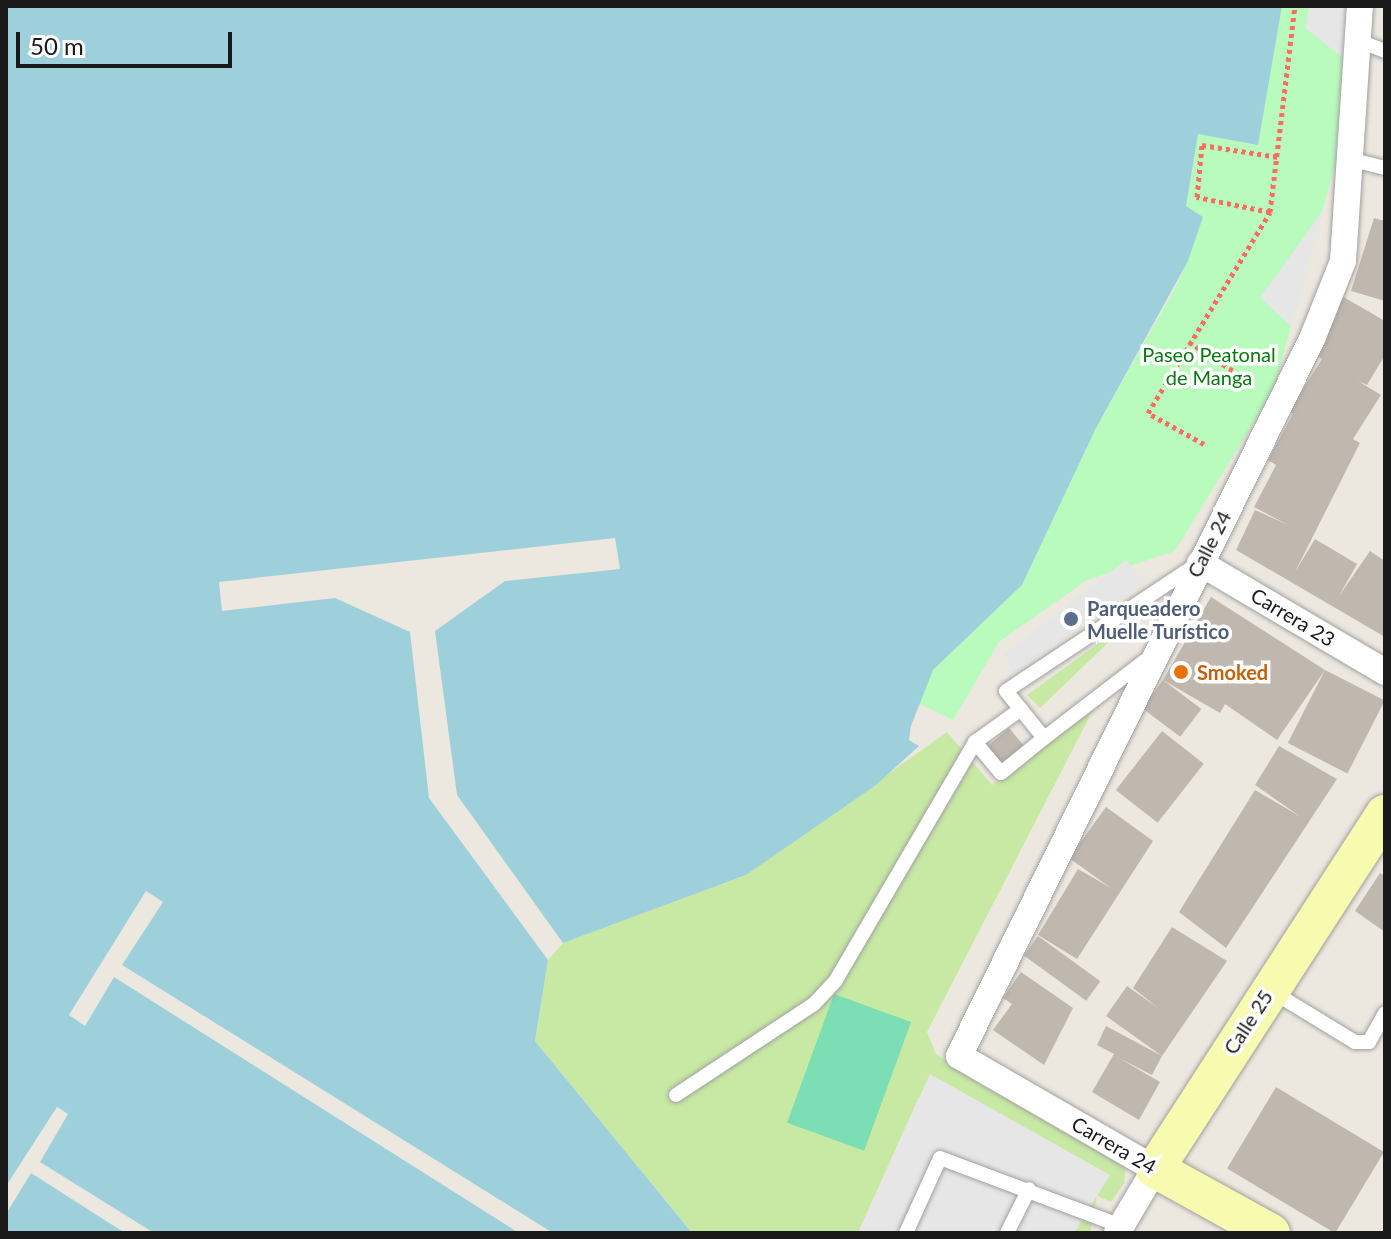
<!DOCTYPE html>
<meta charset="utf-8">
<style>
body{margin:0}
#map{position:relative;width:1391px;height:1239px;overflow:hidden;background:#ede8df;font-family:Lato,sans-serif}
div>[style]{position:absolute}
.grass>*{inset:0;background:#c7e9a3}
.park>*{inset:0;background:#b9fabd}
.pitch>*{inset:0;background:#7bdeb5;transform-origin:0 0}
.parking>*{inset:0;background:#e6e6e6}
.water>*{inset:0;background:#9ed0dc}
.building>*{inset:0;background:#c0b7af;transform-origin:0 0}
.path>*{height:5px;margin-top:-2.5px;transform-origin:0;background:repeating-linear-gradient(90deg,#fc6d61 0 4px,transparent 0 8px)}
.roads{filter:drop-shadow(0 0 2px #a1a1a1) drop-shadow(0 0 2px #a1a1a1)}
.lane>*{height:14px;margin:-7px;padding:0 7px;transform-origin:7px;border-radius:7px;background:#fff}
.street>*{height:26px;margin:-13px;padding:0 13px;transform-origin:13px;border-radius:13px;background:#fff}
.secondary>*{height:38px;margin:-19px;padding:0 19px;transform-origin:19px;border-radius:19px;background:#f8fab0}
.dots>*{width:22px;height:22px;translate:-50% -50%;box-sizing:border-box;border:4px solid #fff;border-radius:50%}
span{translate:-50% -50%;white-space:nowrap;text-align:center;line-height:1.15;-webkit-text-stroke:7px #fff;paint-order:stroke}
.park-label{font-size:20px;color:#09780f}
.street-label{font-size:20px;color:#1a1a1a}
.service-label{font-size:20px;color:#4e5e75;font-weight:700}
.left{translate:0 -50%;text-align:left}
.food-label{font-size:20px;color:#c56008;font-weight:700}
.frame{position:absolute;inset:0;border:8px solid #1a1a1a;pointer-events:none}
.scale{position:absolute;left:16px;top:32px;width:216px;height:36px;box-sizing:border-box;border:4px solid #1a1a1a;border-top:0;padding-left:10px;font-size:24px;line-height:28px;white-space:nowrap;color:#1a1a1a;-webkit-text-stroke:6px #fff;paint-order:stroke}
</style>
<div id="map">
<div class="grass">
<i style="clip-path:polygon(1135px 617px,1040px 708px,1027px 695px)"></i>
<i style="clip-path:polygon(1093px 710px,927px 1032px,936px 1054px,981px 1085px,1126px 1162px,1124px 1183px,1111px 1202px,1097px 1196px,1090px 1233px,1017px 1233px,919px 1097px,858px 1233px,692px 1233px,535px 1041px,548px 960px,563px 943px,746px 875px,947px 732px,992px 785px)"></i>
</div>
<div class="park">
<i style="clip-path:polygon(1282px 6px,1352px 6px,1339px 150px,1274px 389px,1175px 551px,1087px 580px,999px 642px,953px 720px,916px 702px,933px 670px,1022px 585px,1096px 428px,1178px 283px,1203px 217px,1186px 206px,1198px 134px,1258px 144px)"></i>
</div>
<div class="pitch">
<i style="left:834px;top:994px;width:82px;height:137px;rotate:20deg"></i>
</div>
<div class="parking">
<i style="clip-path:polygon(1309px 6px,1352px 6px,1347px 61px,1305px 28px)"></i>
<i style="clip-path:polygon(1323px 210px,1291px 326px,1260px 298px)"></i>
<i style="clip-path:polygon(1126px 560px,1144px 582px,1014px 673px,1003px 655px)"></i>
<i style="clip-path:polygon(930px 1074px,1110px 1175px,1074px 1233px,858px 1233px)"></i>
</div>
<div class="water">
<i style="clip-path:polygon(6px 6px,1282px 6px,1258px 145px,1198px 134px,1186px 206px,1203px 217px,1188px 261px,1096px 428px,1022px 585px,933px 670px,911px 726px,909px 740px,919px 746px,876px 785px,746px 875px,563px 943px,457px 795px,435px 631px,505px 581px,620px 569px,615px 538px,219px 582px,222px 611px,335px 598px,410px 632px,429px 798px,548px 960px,535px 1041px,692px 1233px,553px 1233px,122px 965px,163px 902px,146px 891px,69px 1015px,85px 1026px,114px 977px,519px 1233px,154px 1233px,40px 1162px,68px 1114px,57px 1107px,6px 1186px)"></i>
<i style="clip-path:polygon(31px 1173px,125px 1233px,6px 1233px,6px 1214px)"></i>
</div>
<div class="building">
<i style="clip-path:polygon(1374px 218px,1385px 221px,1385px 301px,1351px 291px)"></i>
<i style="clip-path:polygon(1340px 295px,1385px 321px,1385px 355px,1367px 385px,1358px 381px,1381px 395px,1353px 439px,1360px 443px,1295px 572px,1315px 539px,1357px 564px,1339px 596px,1370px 551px,1385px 561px,1385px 637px,1236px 550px,1255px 510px,1288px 525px,1254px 507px,1276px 465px,1268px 460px,1293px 414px,1289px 411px,1322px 359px,1308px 350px)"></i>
<i style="clip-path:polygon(1211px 597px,1325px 670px,1277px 740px,1225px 704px,1220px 713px,1163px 680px)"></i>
<i style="left:1325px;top:670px;width:67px;height:82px;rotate:27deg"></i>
<i style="left:1163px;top:680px;width:48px;height:35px;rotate:37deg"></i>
<i style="left:1009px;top:728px;width:25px;height:29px;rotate:50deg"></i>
<i style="left:1162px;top:731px;width:53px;height:75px;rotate:38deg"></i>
<i style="clip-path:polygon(1279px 746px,1337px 779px,1226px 948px,1179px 912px,1255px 790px,1301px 817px,1255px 785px)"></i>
<i style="clip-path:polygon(1106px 807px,1153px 841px,1077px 959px,1038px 935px,1078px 869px,1111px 888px,1069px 858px)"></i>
<i style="clip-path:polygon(1380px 873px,1385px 876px,1385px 932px,1355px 911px)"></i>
<i style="clip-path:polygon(1172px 927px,1227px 961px,1162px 1056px,1106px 1016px,1127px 986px,1158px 1008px,1133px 988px)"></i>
<i style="left:1038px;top:936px;width:77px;height:24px;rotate:36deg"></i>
<i style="clip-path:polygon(1021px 972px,1073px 1008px,1044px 1065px,993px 1030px,1012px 1004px,1003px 998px)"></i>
<i style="clip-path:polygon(1106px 1026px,1162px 1056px,1152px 1075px,1119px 1058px,1160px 1082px,1139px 1120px,1092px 1092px,1114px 1054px,1097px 1045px)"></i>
<i style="left:1276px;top:1087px;width:126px;height:95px;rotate:31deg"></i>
</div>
<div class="path">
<i style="left:1270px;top:212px;width:75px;rotate:-168.4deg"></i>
<i style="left:1197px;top:197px;width:52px;rotate:-84.5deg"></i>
<i style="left:1202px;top:145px;width:77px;rotate:9deg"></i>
<i style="left:1189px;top:342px;width:66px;rotate:33.2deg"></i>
<i style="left:1204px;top:444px;width:64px;rotate:-151deg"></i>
<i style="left:1148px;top:413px;width:235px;rotate:-58.7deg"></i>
<i style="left:1270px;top:212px;width:208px;rotate:-83.1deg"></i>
</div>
<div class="roads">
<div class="lane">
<i style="left:1359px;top:41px;width:28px;rotate:21deg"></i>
<i style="left:1353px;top:160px;width:33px;rotate:14deg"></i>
<i style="left:1151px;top:656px;width:135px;rotate:142.5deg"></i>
<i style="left:1044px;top:738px;width:60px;rotate:-129deg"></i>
<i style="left:1006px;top:691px;width:228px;rotate:-33.6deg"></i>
<i style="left:1021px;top:709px;width:57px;rotate:144.3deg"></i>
<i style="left:975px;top:742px;width:40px;rotate:50deg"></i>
<i style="left:1001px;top:773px;width:55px;rotate:-39.1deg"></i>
<i style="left:1273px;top:992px;width:96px;rotate:31.4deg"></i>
<i style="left:1355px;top:1042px;width:14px"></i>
<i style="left:1369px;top:1042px;width:33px;rotate:-61deg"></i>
<i style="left:676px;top:1095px;width:165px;rotate:-33.4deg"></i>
<i style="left:814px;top:1004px;width:33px;rotate:-47deg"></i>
<i style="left:836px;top:980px;width:276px;rotate:-59.7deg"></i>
<i style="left:906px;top:1233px;width:82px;rotate:-65.6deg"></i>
<i style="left:940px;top:1158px;width:193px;rotate:20.6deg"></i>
<i style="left:1007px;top:1233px;width:49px;rotate:-63.4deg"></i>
</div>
<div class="street">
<i style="left:1200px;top:563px;width:215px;rotate:30.5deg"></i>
<i style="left:1117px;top:1233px;width:74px;rotate:-59.3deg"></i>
<i style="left:1155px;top:1169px;width:226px;rotate:-150deg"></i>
<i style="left:959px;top:1056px;width:799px;rotate:-63.79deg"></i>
<i style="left:1312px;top:339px;width:84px;rotate:-68.3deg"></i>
<i style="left:1343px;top:261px;width:256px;rotate:-86.2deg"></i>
</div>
<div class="secondary">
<i style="left:1271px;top:1233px;width:132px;rotate:-151.1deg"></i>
<i style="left:1155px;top:1169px;width:423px;rotate:-57.1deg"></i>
</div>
</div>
<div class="dots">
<i style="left:1071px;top:619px;background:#5c6f8a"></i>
<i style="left:1181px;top:672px;background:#e8710a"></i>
</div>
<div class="park-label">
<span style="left:1209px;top:366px">Paseo Peatonal<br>de Manga</span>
</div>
<div class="street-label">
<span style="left:1209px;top:544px;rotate:-63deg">Calle 24</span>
<span style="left:1293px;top:617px;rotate:31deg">Carrera 23</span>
<span style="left:1248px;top:1022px;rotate:-57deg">Calle 25</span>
<span style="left:1114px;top:1145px;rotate:30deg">Carrera 24</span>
</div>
<div class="service-label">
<span class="left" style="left:1087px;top:620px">Parqueadero<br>Muelle Turístico</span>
</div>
<div class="food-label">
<span class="left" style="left:1197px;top:672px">Smoked</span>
</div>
<div class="frame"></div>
<div class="scale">50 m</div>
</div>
